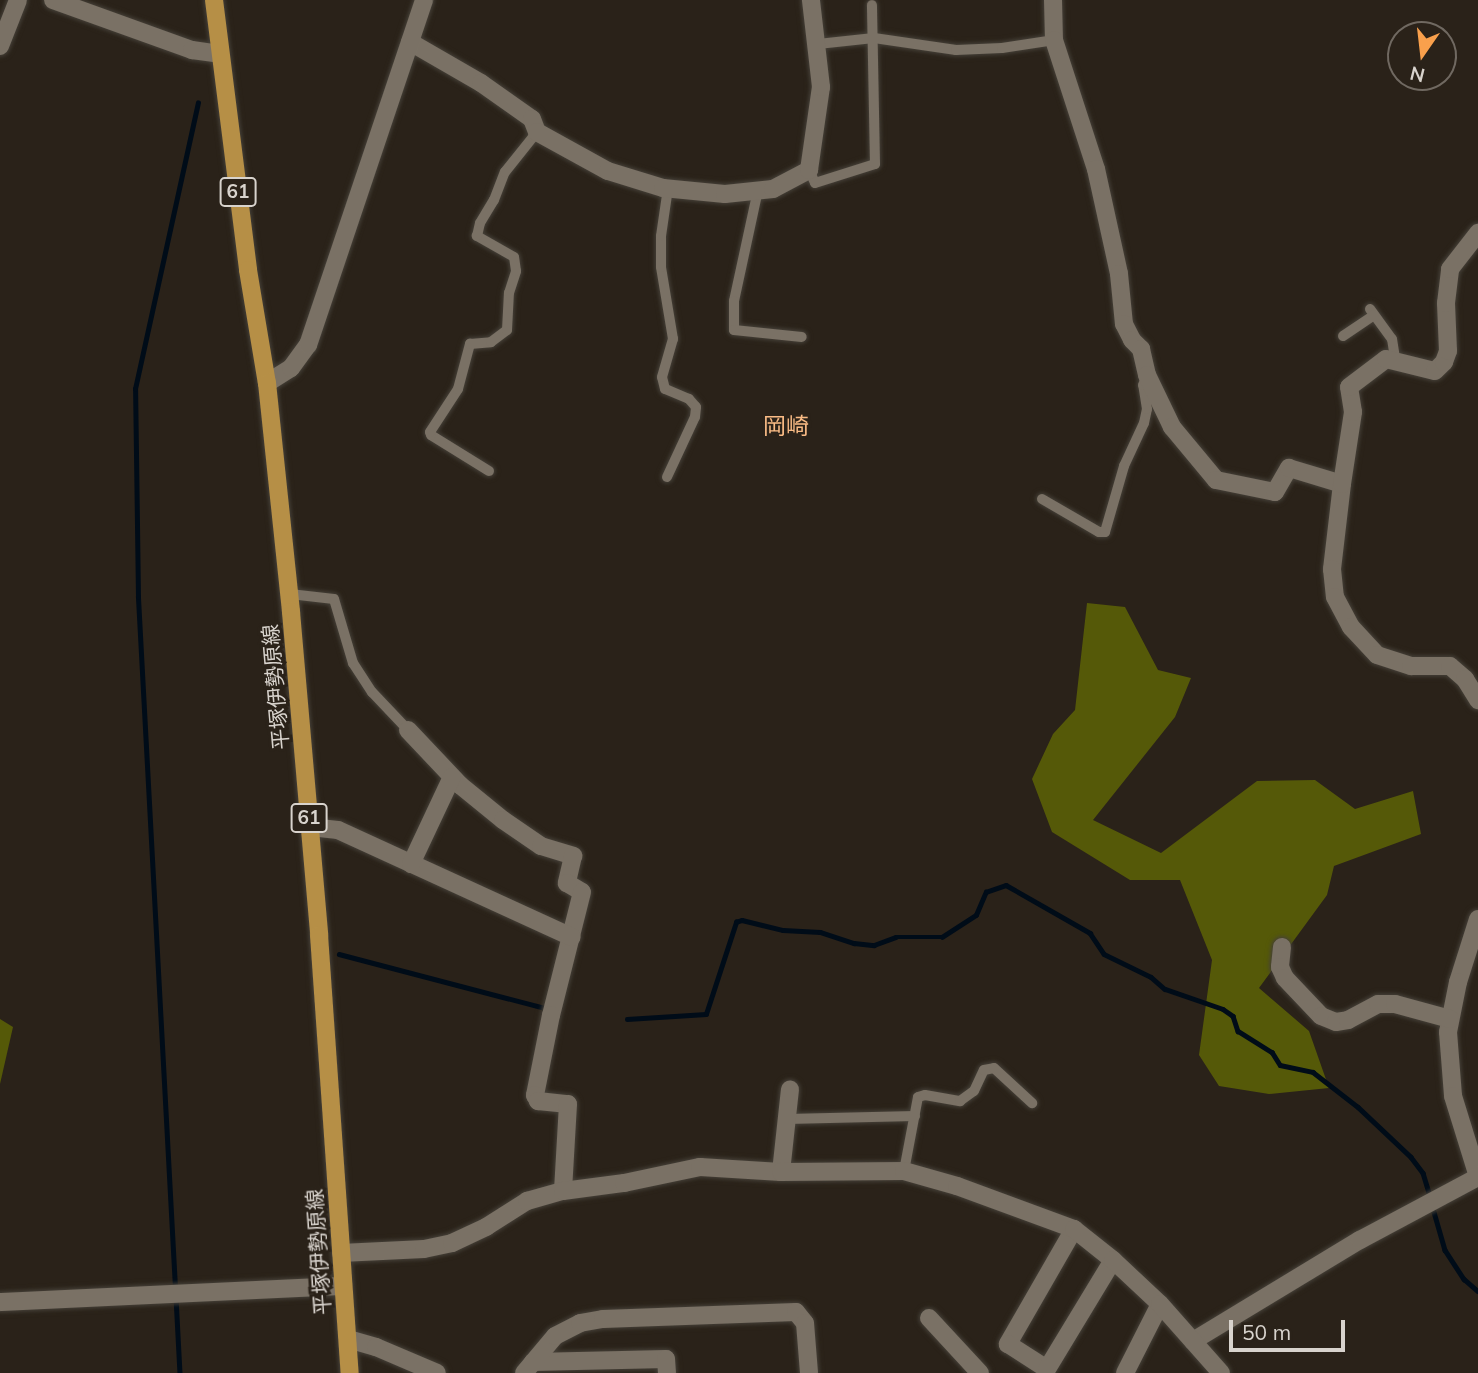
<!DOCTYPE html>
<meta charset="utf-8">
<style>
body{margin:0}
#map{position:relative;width:1478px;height:1373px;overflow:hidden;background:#2a2219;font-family:Mulish,"Noto Sans JP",sans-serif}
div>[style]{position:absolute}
.forest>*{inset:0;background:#555908}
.stream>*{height:4.5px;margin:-2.25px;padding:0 2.25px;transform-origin:2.25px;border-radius:2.25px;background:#000c18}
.roads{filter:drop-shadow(0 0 2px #454038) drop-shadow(0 0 2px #454038)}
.service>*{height:10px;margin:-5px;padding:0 5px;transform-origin:5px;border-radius:5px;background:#7a7165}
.minor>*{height:18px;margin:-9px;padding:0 9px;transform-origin:9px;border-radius:9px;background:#7a7165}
.tertiary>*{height:18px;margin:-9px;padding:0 9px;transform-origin:9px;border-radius:9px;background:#7a7165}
.primary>*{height:18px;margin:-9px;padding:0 9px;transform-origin:9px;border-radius:9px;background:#b68f46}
span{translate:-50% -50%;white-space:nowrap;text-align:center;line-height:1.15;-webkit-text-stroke:6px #2a2219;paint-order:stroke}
.shield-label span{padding:2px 5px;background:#2a2219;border:2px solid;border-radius:5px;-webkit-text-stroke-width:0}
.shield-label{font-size:19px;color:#d8d3cd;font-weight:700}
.street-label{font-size:21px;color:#d8d3cd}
.neighbourhood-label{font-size:23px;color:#f9bb85}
.north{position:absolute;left:1387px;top:21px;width:70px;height:70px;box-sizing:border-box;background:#2a2219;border:2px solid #706961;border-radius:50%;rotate:194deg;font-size:19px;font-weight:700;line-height:28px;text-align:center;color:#d8d3cd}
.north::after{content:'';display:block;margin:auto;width:24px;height:32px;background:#f9a04c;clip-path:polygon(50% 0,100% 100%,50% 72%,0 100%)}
.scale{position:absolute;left:1229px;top:1320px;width:116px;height:32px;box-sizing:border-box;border:4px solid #d8d3cd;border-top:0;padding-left:9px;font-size:21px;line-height:24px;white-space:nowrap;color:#d8d3cd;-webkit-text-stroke:5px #2a2219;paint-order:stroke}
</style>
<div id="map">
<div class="forest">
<i style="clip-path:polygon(1087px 603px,1125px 607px,1158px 670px,1191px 678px,1175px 717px,1093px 820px,1161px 853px,1257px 781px,1315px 780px,1355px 809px,1413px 791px,1421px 834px,1334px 866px,1327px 895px,1259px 988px,1309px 1031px,1329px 1088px,1269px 1094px,1219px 1086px,1199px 1055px,1212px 960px,1180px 880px,1130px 880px,1052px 832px,1032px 779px,1053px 734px,1075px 710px)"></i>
<i style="clip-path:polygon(0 1019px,13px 1027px,0 1084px)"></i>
</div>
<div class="stream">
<i style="left:339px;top:954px;width:216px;rotate:14.7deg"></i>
<i style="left:627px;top:1019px;width:79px;rotate:-3.6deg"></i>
<i style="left:706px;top:1014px;width:97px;rotate:-71.9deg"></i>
<i style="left:736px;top:922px;width:6px;rotate:-18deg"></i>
<i style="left:742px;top:920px;width:42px;rotate:13.7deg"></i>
<i style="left:783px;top:930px;width:37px;rotate:3deg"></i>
<i style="left:820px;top:932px;width:36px;rotate:18deg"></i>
<i style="left:854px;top:943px;width:20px;rotate:6deg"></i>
<i style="left:874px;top:945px;width:23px;rotate:-20deg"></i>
<i style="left:896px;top:937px;width:46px"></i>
<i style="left:942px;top:937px;width:40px;rotate:-32.9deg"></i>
<i style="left:976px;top:915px;width:25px;rotate:-67deg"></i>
<i style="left:986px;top:892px;width:21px;rotate:-19deg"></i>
<i style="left:1006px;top:885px;width:97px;rotate:29.7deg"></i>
<i style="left:1090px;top:933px;width:25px;rotate:56deg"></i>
<i style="left:1104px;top:954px;width:52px;rotate:26.1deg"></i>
<i style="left:1151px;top:977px;width:18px;rotate:41deg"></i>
<i style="left:1165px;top:989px;width:61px;rotate:19deg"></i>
<i style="left:1223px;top:1009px;width:12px;rotate:35deg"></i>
<i style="left:1233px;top:1016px;width:16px;rotate:72deg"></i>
<i style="left:1238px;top:1031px;width:40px;rotate:32deg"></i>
<i style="left:1272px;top:1052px;width:15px;rotate:58deg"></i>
<i style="left:1280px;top:1065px;width:34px;rotate:12deg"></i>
<i style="left:1313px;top:1072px;width:57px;rotate:37.9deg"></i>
<i style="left:1358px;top:1107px;width:73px;rotate:43.3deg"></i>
<i style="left:1411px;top:1157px;width:20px;rotate:53deg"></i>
<i style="left:1423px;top:1173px;width:24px;rotate:73deg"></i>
<i style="left:1432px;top:1205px;width:47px;rotate:73.9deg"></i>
<i style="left:1445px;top:1250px;width:35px;rotate:57deg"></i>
<i style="left:1464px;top:1279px;width:18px;rotate:41deg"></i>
<i style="left:175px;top:1288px;width:692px;rotate:-93.07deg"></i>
<i style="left:138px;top:597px;width:208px;rotate:-90.8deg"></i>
<i style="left:135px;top:389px;width:293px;rotate:-77.6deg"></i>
<i style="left:176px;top:1297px;width:76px;rotate:87deg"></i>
</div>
<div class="roads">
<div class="service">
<i style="left:818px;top:44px;width:56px;rotate:-6.1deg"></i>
<i style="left:874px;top:38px;width:83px;rotate:8.3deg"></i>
<i style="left:956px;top:50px;width:46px;rotate:-2.5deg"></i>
<i style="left:1002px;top:48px;width:53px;rotate:-8.7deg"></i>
<i style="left:809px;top:170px;width:14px;rotate:65deg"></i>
<i style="left:815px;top:183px;width:63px;rotate:-17.6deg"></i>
<i style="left:875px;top:164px;width:159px;rotate:-91.1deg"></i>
<i style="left:758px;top:190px;width:114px;rotate:102.2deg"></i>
<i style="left:734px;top:301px;width:29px;rotate:90deg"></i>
<i style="left:734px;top:330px;width:68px;rotate:5.9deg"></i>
<i style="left:1370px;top:309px;width:37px;rotate:54deg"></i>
<i style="left:1392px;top:339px;width:20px;rotate:81deg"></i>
<i style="left:1343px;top:336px;width:37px;rotate:-34deg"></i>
<i style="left:489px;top:471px;width:68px;rotate:-148.2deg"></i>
<i style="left:431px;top:435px;width:3px;rotate:-108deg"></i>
<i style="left:430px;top:432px;width:51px;rotate:-56.9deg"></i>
<i style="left:458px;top:389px;width:47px;rotate:-75.1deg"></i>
<i style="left:470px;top:344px;width:21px;rotate:-5deg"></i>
<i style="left:491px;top:342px;width:20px;rotate:-37deg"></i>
<i style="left:507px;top:330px;width:37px;rotate:-87deg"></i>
<i style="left:509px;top:293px;width:23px;rotate:-72deg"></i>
<i style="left:516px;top:271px;width:14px;rotate:-98deg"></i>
<i style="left:514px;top:257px;width:43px;rotate:-150.4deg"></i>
<i style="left:477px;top:236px;width:13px;rotate:-77deg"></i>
<i style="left:480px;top:223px;width:27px;rotate:-59deg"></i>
<i style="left:494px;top:200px;width:30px;rotate:-69deg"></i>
<i style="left:505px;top:172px;width:51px;rotate:-51.3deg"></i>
<i style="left:667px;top:477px;width:66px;rotate:-65deg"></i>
<i style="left:695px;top:417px;width:10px;rotate:-84deg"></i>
<i style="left:696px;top:407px;width:11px;rotate:-131deg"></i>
<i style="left:689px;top:399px;width:26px;rotate:-157deg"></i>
<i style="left:665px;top:389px;width:12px;rotate:-104deg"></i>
<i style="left:662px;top:377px;width:40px;rotate:-74deg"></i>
<i style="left:673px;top:339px;width:73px;rotate:-99.5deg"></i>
<i style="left:661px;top:267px;width:31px;rotate:-90deg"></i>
<i style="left:661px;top:236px;width:49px;rotate:-81.7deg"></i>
<i style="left:1042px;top:499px;width:66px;rotate:30.1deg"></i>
<i style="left:1099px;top:532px;width:6px"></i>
<i style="left:1105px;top:532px;width:69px;rotate:-73.9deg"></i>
<i style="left:1124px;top:466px;width:47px;rotate:-65.1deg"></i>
<i style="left:1144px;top:423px;width:14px;rotate:-78deg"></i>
<i style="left:1147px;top:409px;width:24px;rotate:-99deg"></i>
<i style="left:1143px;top:385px;width:11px;rotate:-68deg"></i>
<i style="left:290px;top:594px;width:44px;rotate:6.5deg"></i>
<i style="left:334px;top:599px;width:67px;rotate:73.5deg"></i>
<i style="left:353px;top:663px;width:35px;rotate:57deg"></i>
<i style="left:372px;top:692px;width:52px;rotate:46.5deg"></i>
<i style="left:787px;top:1119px;width:128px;rotate:-1.3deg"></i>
<i style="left:904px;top:1171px;width:75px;rotate:-79.3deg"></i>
<i style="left:918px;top:1097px;width:7px;rotate:-16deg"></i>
<i style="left:925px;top:1095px;width:36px;rotate:10deg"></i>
<i style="left:960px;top:1101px;width:17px;rotate:-36deg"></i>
<i style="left:974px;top:1091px;width:23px;rotate:-65deg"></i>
<i style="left:984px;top:1070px;width:10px;rotate:-11deg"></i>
<i style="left:994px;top:1068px;width:52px;rotate:42.6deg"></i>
</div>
<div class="minor">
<i style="left:53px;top:0;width:148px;rotate:19.8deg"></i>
<i style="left:192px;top:50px;width:28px;rotate:8deg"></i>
<i style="left:1053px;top:0;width:40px;rotate:88.6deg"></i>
<i style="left:1054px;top:40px;width:136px;rotate:72deg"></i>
<i style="left:1096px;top:169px;width:107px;rotate:77.6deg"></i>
<i style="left:1119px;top:274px;width:50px;rotate:84.3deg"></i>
<i style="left:1124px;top:324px;width:18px;rotate:63deg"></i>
<i style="left:1132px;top:340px;width:13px;rotate:45deg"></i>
<i style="left:1141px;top:349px;width:27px;rotate:77deg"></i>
<i style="left:1147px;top:375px;width:58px;rotate:64.3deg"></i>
<i style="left:1172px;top:427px;width:69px;rotate:50.3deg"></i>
<i style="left:1216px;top:480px;width:60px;rotate:11.5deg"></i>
<i style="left:1275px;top:492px;width:28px;rotate:-60deg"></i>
<i style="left:1289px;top:468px;width:55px;rotate:16.8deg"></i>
<i style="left:1342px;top:484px;width:86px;rotate:96.7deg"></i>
<i style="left:1332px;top:569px;width:28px;rotate:84deg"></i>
<i style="left:1335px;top:597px;width:34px;rotate:62deg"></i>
<i style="left:1351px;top:627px;width:38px;rotate:47deg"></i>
<i style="left:1377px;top:655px;width:36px;rotate:18deg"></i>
<i style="left:1411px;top:666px;width:39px"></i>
<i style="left:1450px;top:666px;width:20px;rotate:41deg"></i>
<i style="left:1465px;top:679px;width:25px;rotate:58deg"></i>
<i style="left:410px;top:42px;width:82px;rotate:30deg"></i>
<i style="left:481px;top:83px;width:62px;rotate:35.2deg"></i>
<i style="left:532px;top:119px;width:14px;rotate:69deg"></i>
<i style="left:537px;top:132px;width:81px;rotate:28.8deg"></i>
<i style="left:608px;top:171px;width:58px;rotate:17.2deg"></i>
<i style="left:663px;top:188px;width:62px;rotate:5.5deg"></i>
<i style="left:725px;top:194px;width:48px;rotate:-5.9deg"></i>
<i style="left:773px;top:189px;width:41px;rotate:-27.8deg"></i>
<i style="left:809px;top:170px;width:84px;rotate:-81.8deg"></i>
<i style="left:821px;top:87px;width:88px;rotate:-96.6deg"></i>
<i style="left:0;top:46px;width:49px;rotate:-68.6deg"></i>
<i style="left:1342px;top:484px;width:73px;rotate:-81.3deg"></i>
<i style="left:1353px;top:412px;width:25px;rotate:-99deg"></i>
<i style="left:1349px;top:387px;width:46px;rotate:-37.1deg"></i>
<i style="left:1386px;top:359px;width:50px;rotate:13.8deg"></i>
<i style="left:1435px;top:371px;width:13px;rotate:-45deg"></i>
<i style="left:1444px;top:362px;width:12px;rotate:-70deg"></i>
<i style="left:1448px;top:351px;width:48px;rotate:-92.4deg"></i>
<i style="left:1446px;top:303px;width:34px;rotate:-83deg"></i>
<i style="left:1450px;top:269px;width:46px;rotate:-52.1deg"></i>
<i style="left:408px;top:730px;width:76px;rotate:46.6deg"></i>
<i style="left:460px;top:785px;width:55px;rotate:39.1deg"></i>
<i style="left:503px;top:820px;width:46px;rotate:34.4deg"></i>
<i style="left:541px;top:846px;width:34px;rotate:17deg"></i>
<i style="left:573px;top:856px;width:28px;rotate:103deg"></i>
<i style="left:567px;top:883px;width:17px;rotate:31deg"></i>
<i style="left:582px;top:892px;width:127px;rotate:104.1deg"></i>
<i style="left:551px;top:1015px;width:82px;rotate:101.3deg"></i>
<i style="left:535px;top:1095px;width:7px;rotate:63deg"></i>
<i style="left:538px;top:1101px;width:30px;rotate:6deg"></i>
<i style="left:568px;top:1104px;width:87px;rotate:93.3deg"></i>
<i style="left:310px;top:827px;width:28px;rotate:6deg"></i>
<i style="left:338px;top:830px;width:257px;rotate:24.6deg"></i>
<i style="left:411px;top:864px;width:96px;rotate:-64.8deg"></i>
<i style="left:1478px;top:919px;width:66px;rotate:107.6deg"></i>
<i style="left:1458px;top:982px;width:51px;rotate:101.3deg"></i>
<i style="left:1448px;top:1032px;width:64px;rotate:85.5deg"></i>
<i style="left:1453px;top:1096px;width:85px;rotate:72.8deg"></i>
<i style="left:1282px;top:947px;width:20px;rotate:96deg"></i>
<i style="left:1280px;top:967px;width:12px;rotate:66deg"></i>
<i style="left:1285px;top:978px;width:52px;rotate:46.5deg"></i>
<i style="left:1321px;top:1016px;width:16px;rotate:22deg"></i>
<i style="left:1336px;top:1022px;width:12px;rotate:-9deg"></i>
<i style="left:1348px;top:1020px;width:34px;rotate:-28deg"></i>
<i style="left:1378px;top:1004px;width:17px"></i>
<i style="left:1395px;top:1004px;width:57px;rotate:15.3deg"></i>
<i style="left:781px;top:1172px;width:83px;rotate:-83.8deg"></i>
<i style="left:1074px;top:1229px;width:133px;rotate:119.9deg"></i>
<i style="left:1008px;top:1344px;width:46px;rotate:32.7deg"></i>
<i style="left:1047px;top:1369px;width:127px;rotate:-58.8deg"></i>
<i style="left:0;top:1302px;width:343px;rotate:-2.7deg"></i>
<i style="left:929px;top:1318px;width:75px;rotate:47.2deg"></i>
<i style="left:348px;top:1339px;width:29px;rotate:16deg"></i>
<i style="left:376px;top:1347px;width:66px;rotate:23.1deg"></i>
<i style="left:1193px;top:1341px;width:195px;rotate:-31.2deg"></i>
<i style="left:1360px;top:1240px;width:134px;rotate:-28.1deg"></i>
<i style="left:533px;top:1362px;width:133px;rotate:-1.3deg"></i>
<i style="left:666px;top:1359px;width:14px;rotate:86deg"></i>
<i style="left:524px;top:1373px;width:48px;rotate:-50deg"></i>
<i style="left:555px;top:1336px;width:28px;rotate:-27deg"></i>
<i style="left:580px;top:1323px;width:23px;rotate:-10deg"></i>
<i style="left:603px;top:1319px;width:193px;rotate:-2.1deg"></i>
<i style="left:796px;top:1312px;width:14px;rotate:51deg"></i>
<i style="left:805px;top:1323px;width:50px;rotate:85.4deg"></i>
<i style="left:1125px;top:1373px;width:77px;rotate:-63.1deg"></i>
</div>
<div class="tertiary">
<i style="left:267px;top:383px;width:28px;rotate:-32deg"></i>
<i style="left:291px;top:368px;width:29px;rotate:-54deg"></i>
<i style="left:308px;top:345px;width:364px;rotate:-71.4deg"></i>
<i style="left:341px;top:1253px;width:83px;rotate:-2.8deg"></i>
<i style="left:424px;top:1249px;width:29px;rotate:-12deg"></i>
<i style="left:452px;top:1243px;width:38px;rotate:-25deg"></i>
<i style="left:486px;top:1227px;width:49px;rotate:-32.4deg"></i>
<i style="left:527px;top:1201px;width:37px;rotate:-16deg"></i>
<i style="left:563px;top:1191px;width:62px;rotate:-7.5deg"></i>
<i style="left:624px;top:1183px;width:78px;rotate:-11.9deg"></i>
<i style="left:700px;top:1167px;width:81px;rotate:3.5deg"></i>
<i style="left:781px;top:1172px;width:123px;rotate:-0.5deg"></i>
<i style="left:904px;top:1171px;width:55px;rotate:15.8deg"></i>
<i style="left:957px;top:1186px;width:125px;rotate:20.2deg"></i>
<i style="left:1074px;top:1229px;width:50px;rotate:38.5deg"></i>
<i style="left:1113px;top:1260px;width:64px;rotate:43.1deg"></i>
<i style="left:1160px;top:1304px;width:92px;rotate:48.5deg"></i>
</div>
<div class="primary">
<i style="left:214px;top:0;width:272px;rotate:82.8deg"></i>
<i style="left:248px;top:270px;width:115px;rotate:80.5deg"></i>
<i style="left:267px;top:383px;width:230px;rotate:84deg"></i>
<i style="left:291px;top:612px;width:324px;rotate:85deg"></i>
<i style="left:319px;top:935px;width:439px;rotate:86deg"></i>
</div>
</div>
<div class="shield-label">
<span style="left:238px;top:192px">61</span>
<span style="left:309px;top:818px">61</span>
</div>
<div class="street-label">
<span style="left:275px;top:687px;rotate:-95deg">平塚伊勢原線</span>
<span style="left:318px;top:1252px;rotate:-94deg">平塚伊勢原線</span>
</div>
<div class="neighbourhood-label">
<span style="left:786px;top:426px">岡崎</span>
</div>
<div class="north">N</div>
<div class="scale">50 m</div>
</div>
